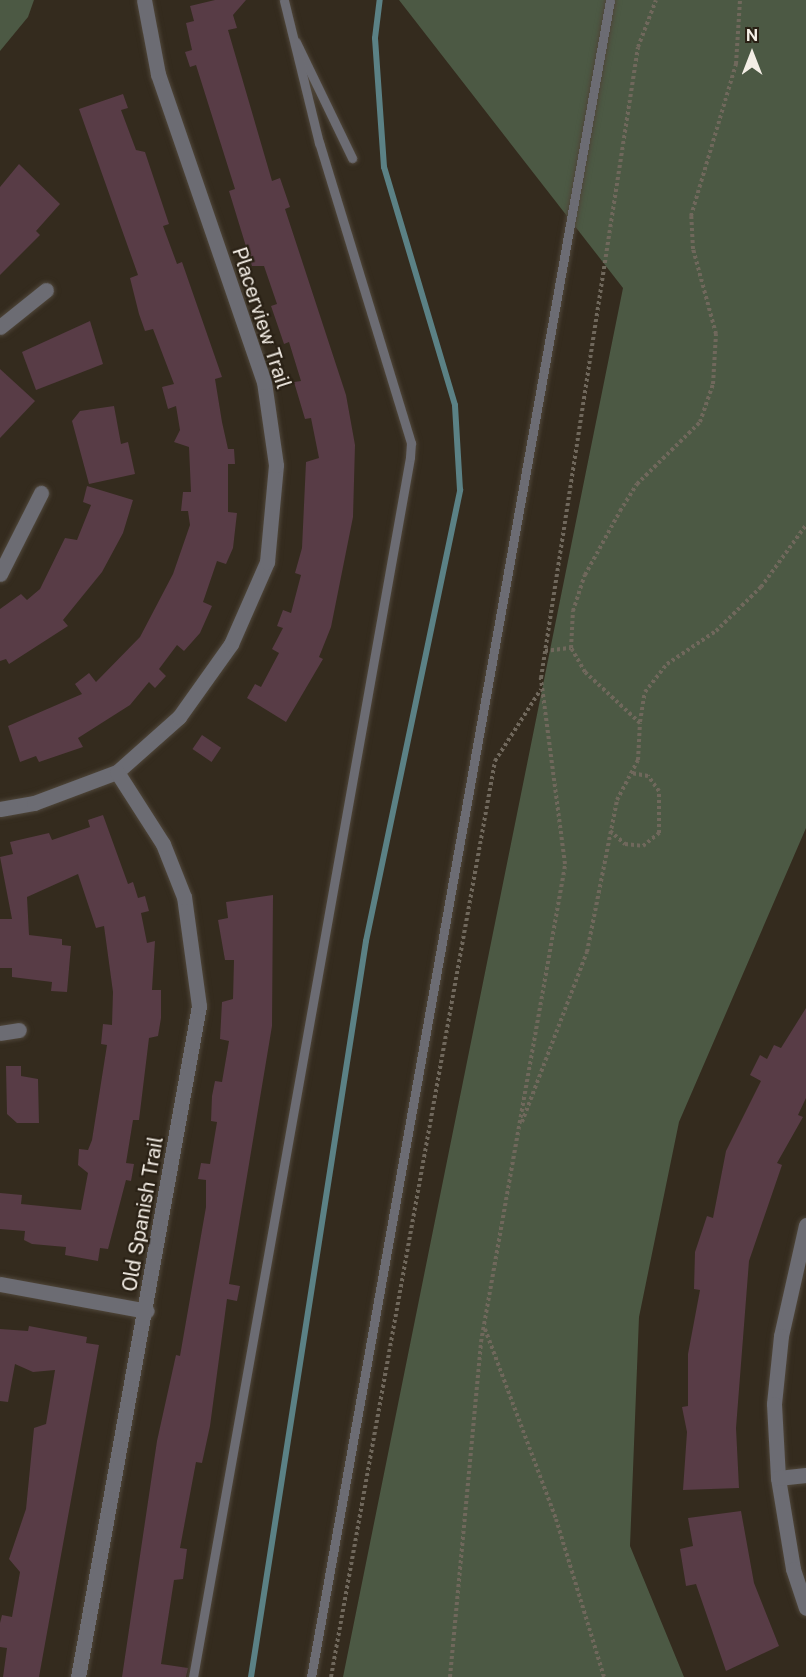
<!DOCTYPE html>
<style>
body{margin:0}
#map{position:relative;width:806px;height:1677px;overflow:hidden;background:#342b1e;font-family:"Public Sans",sans-serif}
div>[style]{position:absolute}
.green>*{inset:0;background:#4c5944}
.stream>*{height:6px;margin:-3px;padding:0 3px;transform-origin:3px;border-radius:3px;background:#5b8185}
.building>*{inset:0;background:#583c46;transform-origin:0 0}
.path>*{height:4px;margin-top:-2px;transform-origin:0;background:repeating-linear-gradient(90deg,#70685c 0 3px,transparent 0 6px)}
.roads{filter:drop-shadow(0 0 2px #4f463a) drop-shadow(0 0 2px #4f463a)}
.lane>*{height:9px;margin:-4.5px;padding:0 4.5px;transform-origin:4.5px;border-radius:4.5px;background:#6c6c73}
.street>*{height:15px;margin:-7.5px;padding:0 7.5px;transform-origin:7.5px;border-radius:7.5px;background:#6c6c73}
span{translate:-50% -50%;white-space:nowrap;text-align:center;line-height:1.15;-webkit-text-stroke:4.5px #2a2115;paint-order:stroke}
.street-label{font-size:20px;color:#f4eee6}
.north{position:absolute;left:722px;top:24px;width:60px;height:60px;-webkit-text-stroke:4px #2a2115;paint-order:stroke;rotate:0deg;font-size:16px;font-weight:700;line-height:24px;text-align:center;color:#f4eee6}
.north::after{content:'';display:block;margin:auto;width:21px;height:27px;background:#f4eee6;clip-path:polygon(50% 0,100% 100%,50% 72%,0 100%)}
</style>
<div id="map">
<div class="green">
<i style="clip-path:polygon(0 0,34px 0,28px 17px,0 51px)"></i>
<i style="clip-path:polygon(399px 0,806px 0,806px 828px,679px 1122px,639px 1317px,630px 1546px,684px 1677px,343px 1677px,623px 288px)"></i>
</div>
<div class="stream">
<i style="left:251px;top:1677px;width:745px;rotate:-81.12deg"></i>
<i style="left:366px;top:941px;width:461px;rotate:-78.2deg"></i>
<i style="left:460px;top:490px;width:85px;rotate:-93.4deg"></i>
<i style="left:455px;top:405px;width:248px;rotate:-106.6deg"></i>
<i style="left:384px;top:167px;width:129px;rotate:-94deg"></i>
<i style="left:375px;top:38px;width:38px;rotate:-83deg"></i>
</div>
<div class="building">
<i style="clip-path:polygon(215px 0,246px 0,233px 15px,237px 28px,228px 30px,272px 181px,280px 178px,290px 207px,285px 209px,346px 395px,355px 445px,353px 517px,331px 627px,319px 657px,323px 659px,286px 722px,247px 698px,255px 684px,261px 687px,279px 653px,272px 649px,283px 628px,277px 626px,283px 610px,291px 613px,301px 575px,295px 573px,302px 548px,306px 462px,319px 458px,311px 418px,305px 419px,294px 382px,301px 381px,289px 342px,284px 344px,271px 306px,277px 304px,264px 266px,252px 266px,229px 191px,235px 189px,196px 65px,190px 67px,185px 52px,192px 50px,186px 23px,194px 21px,190px 6px)"></i>
<i style="clip-path:polygon(123px 94px,128px 108px,121px 110px,136px 150px,145px 152px,169px 224px,163px 226px,177px 264px,182px 262px,222px 377px,215px 379px,222px 422px,228px 449px,234px 449px,235px 464px,228px 464px,228px 512px,237px 513px,233px 548px,226px 564px,217px 561px,203px 602px,212px 606px,200px 633px,184px 651px,177px 645px,159px 669px,166px 676px,155px 688px,149px 682px,130px 705px,78px 738px,83px 747px,39px 762px,36px 756px,20px 762px,8px 726px,82px 694px,75px 684px,89px 673px,96px 682px,140px 637px,173px 574px,190px 525px,188px 511px,181px 511px,183px 492px,191px 492px,189px 447px,174px 442px,180px 430px,176px 406px,168px 409px,162px 387px,174px 384px,153px 329px,145px 331px,139px 314px,130px 278px,138px 275px,79px 109px)"></i>
<i style="clip-path:polygon(19px 164px,60px 204px,36px 231px,40px 235px,0 275px,0 187px)"></i>
<i style="clip-path:polygon(90px 321px,103px 364px,36px 390px,22px 352px)"></i>
<i style="clip-path:polygon(0 369px,35px 401px,0 438px)"></i>
<i style="clip-path:polygon(114px 406px,121px 444px,128px 442px,135px 474px,89px 484px,72px 421px,80px 411px)"></i>
<i style="clip-path:polygon(87px 486px,133px 500px,123px 533px,102px 572px,63px 620px,68px 626px,9px 664px,6px 659px,0 661px,0 609px,21px 594px,27px 600px,40px 589px,65px 538px,77px 540px,91px 505px,83px 502px)"></i>
<i style="left:202px;top:735px;width:23px;height:17px;rotate:34deg"></i>
<i style="clip-path:polygon(103px 815px,128px 884px,133px 882px,138px 898px,145px 896px,149px 911px,141px 913px,147px 943px,155px 941px,152px 990px,161px 990px,161px 1018px,158px 1036px,149px 1038px,139px 1120px,133px 1120px,126px 1163px,134px 1164px,131px 1181px,126px 1180px,108px 1249px,100px 1248px,98px 1261px,65px 1255px,66px 1247px,32px 1244px,24px 1240px,25px 1231px,0 1229px,0 1193px,22px 1195px,21px 1204px,81px 1210px,88px 1173px,78px 1165px,79px 1149px,88px 1150px,92px 1140px,107px 1045px,101px 1044px,103px 1024px,112px 1025px,113px 992px,104px 926px,96px 928px,78px 874px,27px 897px,29px 935px,62px 939px,62px 945px,71px 946px,67px 992px,51px 991px,52px 982px,12px 977px,12px 968px,0 968px,0 919px,12px 919px,0 857px,13px 854px,10px 842px,49px 833px,52px 840px,90px 827px,88px 820px)"></i>
<i style="clip-path:polygon(273px 895px,272px 1026px,229px 1284px,240px 1286px,237px 1301px,227px 1299px,210px 1426px,202px 1463px,196px 1462px,180px 1548px,187px 1549px,183px 1579px,174px 1580px,161px 1664px,188px 1668px,186px 1677px,122px 1677px,157px 1441px,176px 1355px,180px 1356px,206px 1207px,206px 1180px,198px 1179px,201px 1163px,210px 1164px,217px 1122px,211px 1121px,212px 1096px,215px 1081px,222px 1082px,229px 1041px,220px 1039px,222px 1002px,233px 999px,234px 960px,225px 960px,218px 920px,228px 918px,226px 902px)"></i>
<i style="clip-path:polygon(806px 1008px,806px 1098px,798px 1115px,803px 1117px,777px 1163px,782px 1165px,749px 1261px,736px 1428px,739px 1488px,683px 1490px,687px 1432px,682px 1407px,688px 1406px,688px 1354px,700px 1290px,694px 1289px,695px 1252px,707px 1216px,713px 1218px,726px 1151px,761px 1081px,750px 1075px,760px 1055px,767px 1059px,774px 1045px,781px 1048px)"></i>
<i style="clip-path:polygon(6px 1066px,21px 1066px,21px 1076px,38px 1079px,39px 1123px,17px 1123px,7px 1114px)"></i>
<i style="clip-path:polygon(29px 1326px,87px 1337px,86px 1343px,99px 1345px,39px 1677px,3px 1677px,7px 1648px,0 1647px,0 1623px,2px 1615px,12px 1617px,20px 1572px,9px 1559px,26px 1509px,34px 1428px,46px 1424px,55px 1370px,33px 1372px,15px 1364px,8px 1402px,0 1401px,0 1329px,28px 1331px)"></i>
<i style="clip-path:polygon(741px 1511px,754px 1583px,779px 1646px,726px 1671px,696px 1584px,686px 1586px,680px 1549px,693px 1546px,688px 1518px)"></i>
</div>
<div class="path">
<i style="left:545px;top:651px;width:26px;rotate:-7deg"></i>
<i style="left:640px;top:722px;width:30px;rotate:-81deg"></i>
<i style="left:645px;top:692px;width:36px;rotate:-52deg"></i>
<i style="left:667px;top:664px;width:59px;rotate:-34deg"></i>
<i style="left:716px;top:631px;width:63px;rotate:-44.4deg"></i>
<i style="left:761px;top:587px;width:77px;rotate:-54deg"></i>
<i style="left:610px;top:831px;width:20px;rotate:41deg"></i>
<i style="left:625px;top:844px;width:18px;rotate:6deg"></i>
<i style="left:643px;top:846px;width:21px;rotate:-39deg"></i>
<i style="left:659px;top:833px;width:42px;rotate:-90deg"></i>
<i style="left:659px;top:791px;width:19px;rotate:-126deg"></i>
<i style="left:648px;top:776px;width:17px;rotate:-170deg"></i>
<i style="left:522px;top:1122px;width:182px;rotate:-69.1deg"></i>
<i style="left:587px;top:952px;width:155px;rotate:-78.8deg"></i>
<i style="left:617px;top:800px;width:45px;rotate:-62.3deg"></i>
<i style="left:638px;top:760px;width:37px;rotate:-87deg"></i>
<i style="left:640px;top:723px;width:75px;rotate:-137.2deg"></i>
<i style="left:585px;top:672px;width:28px;rotate:-120deg"></i>
<i style="left:571px;top:648px;width:37px;rotate:-87deg"></i>
<i style="left:573px;top:611px;width:38px;rotate:-72deg"></i>
<i style="left:585px;top:575px;width:73px;rotate:-61.3deg"></i>
<i style="left:620px;top:511px;width:32px;rotate:-58deg"></i>
<i style="left:637px;top:484px;width:88px;rotate:-44.5deg"></i>
<i style="left:700px;top:422px;width:40px;rotate:-71.1deg"></i>
<i style="left:713px;top:384px;width:50px;rotate:-86.6deg"></i>
<i style="left:716px;top:334px;width:88px;rotate:-105.1deg"></i>
<i style="left:693px;top:249px;width:33px;rotate:-93deg"></i>
<i style="left:691px;top:216px;width:159px;rotate:-73.5deg"></i>
<i style="left:736px;top:64px;width:64px;rotate:-86.4deg"></i>
<i style="left:485px;top:1329px;width:203px;rotate:69.5deg"></i>
<i style="left:556px;top:1519px;width:165px;rotate:73.1deg"></i>
<i style="left:331px;top:1677px;width:931px;rotate:-79.85deg"></i>
<i style="left:495px;top:761px;width:85px;rotate:-57.4deg"></i>
<i style="left:450px;top:1677px;width:336px;rotate:-84.7deg"></i>
<i style="left:481px;top:1342px;width:485px;rotate:-80deg"></i>
<i style="left:565px;top:864px;width:188px;rotate:-97.4deg"></i>
<i style="left:541px;top:678px;width:638px;rotate:-81.26deg"></i>
<i style="left:638px;top:47px;width:50px;rotate:-69deg"></i>
</div>
<div class="roads">
<div class="lane">
<i style="left:296px;top:42px;width:129px;rotate:64.2deg"></i>
<i style="left:193px;top:1677px;width:1239px;rotate:-79.91deg"></i>
<i style="left:410px;top:457px;width:14px;rotate:-86deg"></i>
<i style="left:411px;top:443px;width:314px;rotate:-107deg"></i>
<i style="left:319px;top:143px;width:147px;rotate:-103.8deg"></i>
<i style="left:311px;top:1677px;width:1703px;rotate:-79.89deg"></i>
</div>
<div class="street">
<i style="left:0;top:327px;width:59px;rotate:-38.8deg"></i>
<i style="left:0;top:574px;width:91px;rotate:-63.2deg"></i>
<i style="left:0;top:809px;width:35px;rotate:-10deg"></i>
<i style="left:34px;top:803px;width:89px;rotate:-20.5deg"></i>
<i style="left:117px;top:772px;width:83px;rotate:-41.6deg"></i>
<i style="left:179px;top:717px;width:90px;rotate:-54.5deg"></i>
<i style="left:231px;top:644px;width:90px;rotate:-66.3deg"></i>
<i style="left:267px;top:562px;width:97px;rotate:-84.7deg"></i>
<i style="left:276px;top:465px;width:84px;rotate:-98.2deg"></i>
<i style="left:264px;top:382px;width:326px;rotate:-109deg"></i>
<i style="left:158px;top:74px;width:75px;rotate:-100.7deg"></i>
<i style="left:0;top:1033px;width:19px;rotate:-9deg"></i>
<i style="left:806px;top:1225px;width:114px;rotate:102.7deg"></i>
<i style="left:781px;top:1336px;width:68px;rotate:95.9deg"></i>
<i style="left:774px;top:1404px;width:74px;rotate:86.9deg"></i>
<i style="left:778px;top:1478px;width:92px;rotate:80.6deg"></i>
<i style="left:793px;top:1569px;width:41px;rotate:71.6deg"></i>
<i style="left:0;top:1284px;width:149px;rotate:10.4deg"></i>
<i style="left:778px;top:1478px;width:28px;rotate:-6deg"></i>
<i style="left:78px;top:1677px;width:682px;rotate:-79.78deg"></i>
<i style="left:199px;top:1006px;width:110px;rotate:-97.8deg"></i>
<i style="left:184px;top:897px;width:57px;rotate:-111.6deg"></i>
<i style="left:163px;top:844px;width:85px;rotate:-122.6deg"></i>
</div>
</div>
<div class="street-label">
<span style="left:261px;top:318px;rotate:72deg">Placerview Trail</span>
<span style="left:143px;top:1214px;rotate:-80deg">Old Spanish Trail</span>
</div>
<div class="north">N</div>
</div>
